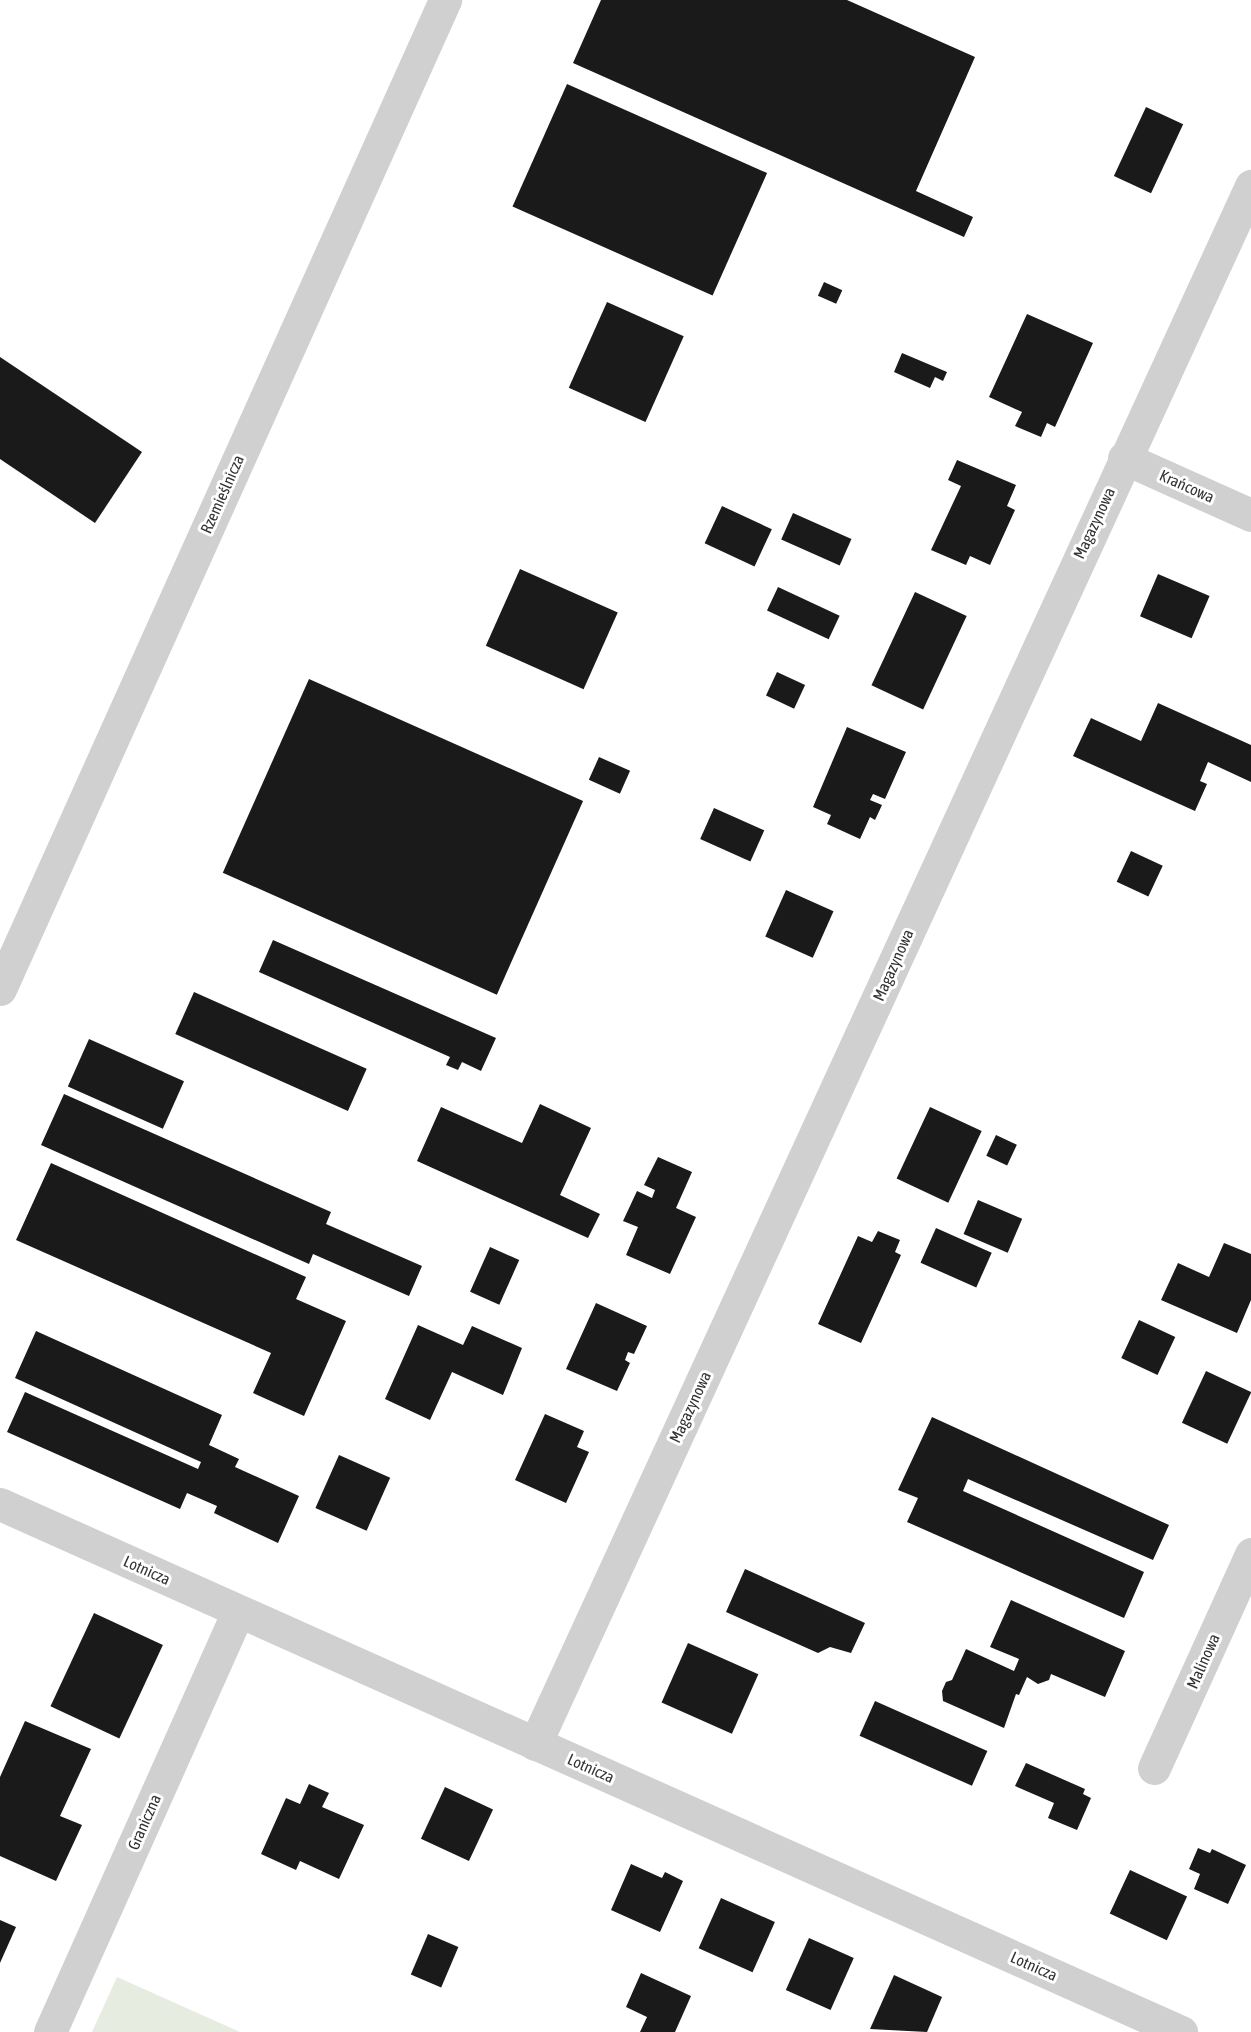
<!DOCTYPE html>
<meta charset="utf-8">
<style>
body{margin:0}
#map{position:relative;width:1251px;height:2032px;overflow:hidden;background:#fff;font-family:"Asap Condensed",sans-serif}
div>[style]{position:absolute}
.green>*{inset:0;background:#e6ecdf}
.building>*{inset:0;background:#1a1a1a;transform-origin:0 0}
.minor>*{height:33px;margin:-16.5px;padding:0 16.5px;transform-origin:16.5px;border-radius:16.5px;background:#d0d0d0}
span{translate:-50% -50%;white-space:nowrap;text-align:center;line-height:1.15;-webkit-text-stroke:6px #fff;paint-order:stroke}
.street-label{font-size:16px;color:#333}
</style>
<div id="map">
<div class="green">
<i style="clip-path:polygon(117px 1977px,240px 2032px,92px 2032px)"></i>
</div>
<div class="building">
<i style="clip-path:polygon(601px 0,847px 0,975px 57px,916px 191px,973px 217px,964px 237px,573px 63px)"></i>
<i style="left:567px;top:84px;width:219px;height:134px;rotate:24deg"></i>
<i style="left:1146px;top:107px;width:41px;height:76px;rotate:25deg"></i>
<i style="left:824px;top:282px;width:20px;height:15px;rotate:24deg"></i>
<i style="left:607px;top:302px;width:84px;height:94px;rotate:24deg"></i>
<i style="clip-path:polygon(1027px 314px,1093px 343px,1055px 427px,1047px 423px,1041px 437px,1015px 426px,1022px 412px,989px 397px)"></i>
<i style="clip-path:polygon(902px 353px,947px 372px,943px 381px,935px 377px,930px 388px,894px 372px)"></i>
<i style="clip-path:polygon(0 357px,142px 452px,95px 523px,0 459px)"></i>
<i style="clip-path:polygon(957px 460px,1016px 485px,1007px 506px,1015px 510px,990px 565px,970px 556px,966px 565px,931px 550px,961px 486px,948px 480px)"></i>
<i style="left:722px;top:506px;width:55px;height:41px;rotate:25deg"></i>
<i style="left:793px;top:513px;width:64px;height:29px;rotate:24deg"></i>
<i style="left:520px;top:569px;width:107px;height:84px;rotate:24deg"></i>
<i style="left:1158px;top:574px;width:56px;height:46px;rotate:23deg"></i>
<i style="left:778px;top:587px;width:68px;height:26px;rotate:25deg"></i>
<i style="left:915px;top:592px;width:57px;height:103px;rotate:25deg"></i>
<i style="left:777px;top:672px;width:31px;height:26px;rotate:25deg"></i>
<i style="left:309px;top:679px;width:300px;height:212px;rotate:24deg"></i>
<i style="clip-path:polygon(1158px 703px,1251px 745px,1251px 782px,1208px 762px,1200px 781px,1207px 784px,1195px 811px,1073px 756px,1091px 718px,1141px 741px)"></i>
<i style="clip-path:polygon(847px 727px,906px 752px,885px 799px,873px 794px,870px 800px,882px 805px,875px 820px,870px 817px,860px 839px,827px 824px,831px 815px,813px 807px)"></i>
<i style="left:599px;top:757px;width:34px;height:25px;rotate:24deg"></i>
<i style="left:714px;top:808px;width:55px;height:34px;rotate:24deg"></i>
<i style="left:1131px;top:851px;width:35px;height:34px;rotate:25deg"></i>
<i style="left:786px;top:890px;width:52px;height:51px;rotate:24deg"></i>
<i style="clip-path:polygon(273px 940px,496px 1038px,481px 1071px,462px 1062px,458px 1070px,446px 1065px,450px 1057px,259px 972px)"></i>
<i style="left:194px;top:992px;width:189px;height:46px;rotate:24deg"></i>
<i style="left:89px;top:1039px;width:104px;height:52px;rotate:24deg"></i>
<i style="clip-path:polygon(64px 1094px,331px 1212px,326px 1224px,422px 1266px,409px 1296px,313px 1254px,309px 1264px,41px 1145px)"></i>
<i style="clip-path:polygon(540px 1104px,591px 1128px,560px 1195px,600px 1214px,588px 1238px,417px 1161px,441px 1107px,522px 1143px)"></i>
<i style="left:930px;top:1107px;width:57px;height:79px;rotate:25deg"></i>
<i style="left:996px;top:1135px;width:23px;height:23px;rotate:25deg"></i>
<i style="clip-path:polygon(658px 1157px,692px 1172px,676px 1208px,696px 1217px,670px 1274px,626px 1255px,638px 1227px,623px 1221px,637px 1191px,652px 1198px,655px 1190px,644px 1185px)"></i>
<i style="clip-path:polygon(51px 1163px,306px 1277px,296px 1299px,346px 1321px,304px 1416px,253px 1393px,271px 1353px,16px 1240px)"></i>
<i style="left:978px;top:1200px;width:48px;height:37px;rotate:23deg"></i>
<i style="left:936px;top:1228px;width:61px;height:38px;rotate:24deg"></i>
<i style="clip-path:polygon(878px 1231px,900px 1240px,895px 1252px,901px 1255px,861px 1343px,818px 1324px,858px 1236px,872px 1242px)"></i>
<i style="clip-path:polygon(1224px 1243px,1251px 1254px,1251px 1300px,1237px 1333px,1161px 1300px,1178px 1263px,1209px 1277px)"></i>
<i style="left:490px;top:1247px;width:32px;height:49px;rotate:24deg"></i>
<i style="clip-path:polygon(596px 1303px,647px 1326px,634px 1354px,628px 1352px,625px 1360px,630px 1363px,617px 1391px,566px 1369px)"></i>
<i style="left:1139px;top:1320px;width:40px;height:42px;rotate:25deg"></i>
<i style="clip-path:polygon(418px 1325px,463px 1345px,472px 1326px,522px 1348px,503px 1395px,452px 1372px,430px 1420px,385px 1399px)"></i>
<i style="clip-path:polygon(36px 1331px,222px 1415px,209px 1445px,239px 1459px,235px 1467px,299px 1496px,278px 1543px,214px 1513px,217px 1506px,187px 1493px,180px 1509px,7px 1432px,25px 1392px,198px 1469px,201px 1462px,15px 1378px)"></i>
<i style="left:1206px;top:1371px;width:50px;height:57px;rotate:25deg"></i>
<i style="clip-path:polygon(545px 1414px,584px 1431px,577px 1447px,589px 1452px,566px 1503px,515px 1480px)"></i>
<i style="clip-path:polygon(932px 1417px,1169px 1525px,1153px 1560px,968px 1479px,963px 1491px,1144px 1572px,1124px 1618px,907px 1522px,918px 1498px,898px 1490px)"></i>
<i style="left:339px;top:1455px;width:56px;height:58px;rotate:24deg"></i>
<i style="clip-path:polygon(745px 1569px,865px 1623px,851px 1653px,830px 1647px,818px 1653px,726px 1612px)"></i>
<i style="clip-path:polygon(1011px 1600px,1125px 1651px,1105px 1697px,1051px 1674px,1049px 1680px,1038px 1684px,1027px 1677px,1019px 1695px,1016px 1694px,1004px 1728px,943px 1701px,942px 1691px,946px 1682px,952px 1680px,966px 1649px,1014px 1671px,1019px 1659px,990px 1647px)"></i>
<i style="left:94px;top:1613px;width:76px;height:103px;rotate:25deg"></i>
<i style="left:688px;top:1643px;width:77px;height:65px;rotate:24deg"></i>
<i style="left:875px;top:1701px;width:123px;height:38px;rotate:24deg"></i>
<i style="clip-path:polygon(25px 1721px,91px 1749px,60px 1816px,82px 1825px,56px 1881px,0 1856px,0 1777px)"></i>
<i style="clip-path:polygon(1026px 1763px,1085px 1789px,1083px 1794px,1091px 1798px,1077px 1830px,1048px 1818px,1054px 1803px,1015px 1786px)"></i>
<i style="clip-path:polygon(309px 1784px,329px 1793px,322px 1807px,364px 1825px,339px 1879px,300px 1861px,296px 1870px,261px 1854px,286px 1798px,300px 1804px)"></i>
<i style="left:445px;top:1787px;width:53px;height:57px;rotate:25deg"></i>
<i style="clip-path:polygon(1198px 1848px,1210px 1853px,1212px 1849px,1246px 1865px,1228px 1904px,1194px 1889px,1200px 1874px,1189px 1869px)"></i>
<i style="clip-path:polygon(631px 1864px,662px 1878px,665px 1872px,683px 1881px,660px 1932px,611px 1910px)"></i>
<i style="left:1130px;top:1870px;width:63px;height:48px;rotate:25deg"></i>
<i style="left:721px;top:1898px;width:59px;height:55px;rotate:24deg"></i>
<i style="clip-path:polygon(0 1920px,16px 1927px,0 1963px)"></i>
<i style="left:428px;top:1934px;width:33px;height:44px;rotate:23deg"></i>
<i style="left:809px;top:1938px;width:49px;height:57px;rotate:24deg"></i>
<i style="clip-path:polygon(641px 1973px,691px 1996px,675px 2032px,640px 2032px,647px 2017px,626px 2007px)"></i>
<i style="clip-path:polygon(894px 1975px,942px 1997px,927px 2032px,870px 2029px)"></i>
</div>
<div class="minor">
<i style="left:1124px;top:458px;width:139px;rotate:24.2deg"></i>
<i style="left:0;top:989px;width:1085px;rotate:-65.77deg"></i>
<i style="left:0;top:1504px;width:1294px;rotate:24.09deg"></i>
<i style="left:535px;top:1744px;width:1715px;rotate:-65.32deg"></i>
<i style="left:1154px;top:1768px;width:235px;rotate:-65.6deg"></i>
<i style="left:50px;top:2032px;width:460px;rotate:-65.9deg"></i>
</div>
<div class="street-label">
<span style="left:1187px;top:486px;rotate:24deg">Krańcowa</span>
<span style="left:222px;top:494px;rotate:-66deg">Rzemieślnicza</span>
<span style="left:1094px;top:523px;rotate:-65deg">Magazynowa</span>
<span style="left:893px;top:965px;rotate:-66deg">Magazynowa</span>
<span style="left:690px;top:1407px;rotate:-65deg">Magazynowa</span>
<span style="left:147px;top:1570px;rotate:24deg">Lotnicza</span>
<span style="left:1203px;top:1661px;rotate:-66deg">Malinowa</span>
<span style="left:591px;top:1768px;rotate:24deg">Lotnicza</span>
<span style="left:144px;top:1822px;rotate:-66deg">Graniczna</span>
<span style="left:1034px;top:1966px;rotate:24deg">Lotnicza</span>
</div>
</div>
